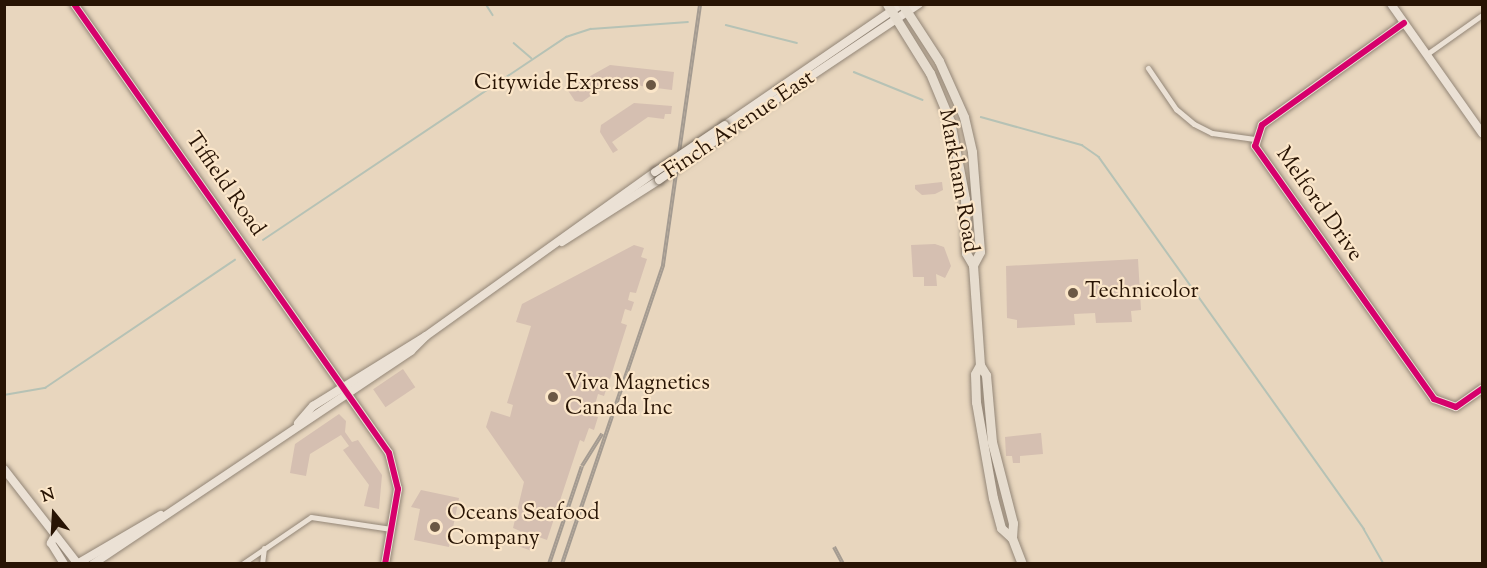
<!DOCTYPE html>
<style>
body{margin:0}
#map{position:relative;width:1487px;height:568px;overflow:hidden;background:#e8d6be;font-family:"Sorts Mill Goudy",serif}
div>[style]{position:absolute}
.stream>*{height:1.5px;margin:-0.75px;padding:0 0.75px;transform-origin:0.75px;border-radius:0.75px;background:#b6c2b5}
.building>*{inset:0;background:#d5bfb1;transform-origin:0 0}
.roads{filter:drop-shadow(0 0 2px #938677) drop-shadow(0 0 2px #938677)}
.street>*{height:5px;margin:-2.5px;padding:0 2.5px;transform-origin:2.5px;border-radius:2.5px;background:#ebe1d5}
.secondary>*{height:8px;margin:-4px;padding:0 4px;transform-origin:4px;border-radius:4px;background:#ebe1d5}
.primary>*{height:9px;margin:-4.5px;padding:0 4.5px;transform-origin:4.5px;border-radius:4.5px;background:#e6dcce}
.rail>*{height:4px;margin-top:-2px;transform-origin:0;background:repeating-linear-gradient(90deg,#fbe6c9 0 4.5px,#a49b91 0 9px);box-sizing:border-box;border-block:2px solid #a49b91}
.bridges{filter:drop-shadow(0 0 2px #786c5e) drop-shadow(0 0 2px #786c5e)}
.secondary-bridge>*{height:8px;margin:-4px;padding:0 4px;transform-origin:4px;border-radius:4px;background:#ebe1d5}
.cycleway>*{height:6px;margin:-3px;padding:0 3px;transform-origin:3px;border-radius:3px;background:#d6006c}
.dots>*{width:16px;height:16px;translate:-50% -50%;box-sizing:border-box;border:3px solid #fbe6c9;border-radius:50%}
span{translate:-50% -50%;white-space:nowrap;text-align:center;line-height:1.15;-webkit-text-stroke:4.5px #fbe6c9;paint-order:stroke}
.poi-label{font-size:22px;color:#281404}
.right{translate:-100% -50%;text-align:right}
.left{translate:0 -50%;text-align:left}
.street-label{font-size:22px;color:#281404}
.frame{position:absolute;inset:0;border:6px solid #281404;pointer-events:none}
.north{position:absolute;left:24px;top:484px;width:60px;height:60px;-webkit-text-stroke:4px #fbe6c9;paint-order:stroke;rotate:342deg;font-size:16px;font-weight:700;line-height:24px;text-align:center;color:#281404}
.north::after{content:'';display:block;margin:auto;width:21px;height:27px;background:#281404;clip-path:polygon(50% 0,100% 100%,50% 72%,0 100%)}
</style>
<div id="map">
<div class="stream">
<i style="left:486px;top:4px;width:13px;rotate:58deg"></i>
<i style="left:726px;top:25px;width:73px;rotate:14.2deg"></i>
<i style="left:514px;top:43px;width:23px;rotate:41deg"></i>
<i style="left:854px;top:72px;width:74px;rotate:22.1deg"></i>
<i style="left:981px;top:117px;width:105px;rotate:15.5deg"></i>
<i style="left:1082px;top:145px;width:21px;rotate:35deg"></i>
<i style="left:1099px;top:157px;width:457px;rotate:54.5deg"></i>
<i style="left:1364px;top:529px;width:40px;rotate:60.3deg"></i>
<i style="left:263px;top:240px;width:365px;rotate:-33.8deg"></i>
<i style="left:566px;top:37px;width:26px;rotate:-18deg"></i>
<i style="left:591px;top:29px;width:97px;rotate:-4.1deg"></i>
<i style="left:4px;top:395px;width:42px;rotate:-9.7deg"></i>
<i style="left:45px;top:388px;width:229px;rotate:-34deg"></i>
</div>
<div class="building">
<i style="clip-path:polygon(610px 65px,674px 72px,672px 90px,610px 82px,582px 102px,575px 101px,567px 89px)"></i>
<i style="clip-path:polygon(634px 103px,672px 106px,671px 114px,665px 114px,664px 119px,648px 117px,612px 142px,618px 150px,613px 153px,600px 132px,601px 125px)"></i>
<i style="clip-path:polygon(942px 182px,943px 190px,935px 194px,922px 195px,915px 189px,915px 185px)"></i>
<i style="clip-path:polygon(935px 244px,944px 247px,951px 266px,945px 278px,936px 274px,937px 286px,924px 286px,924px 277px,913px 277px,911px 245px)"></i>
<i style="clip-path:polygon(634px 245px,644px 248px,641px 257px,647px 259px,636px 293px,630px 292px,628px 300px,634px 302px,631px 311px,625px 309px,621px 323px,627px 325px,620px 347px,610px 379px,604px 377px,601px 385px,607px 387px,604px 396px,598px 394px,592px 415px,598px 417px,594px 430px,589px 428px,584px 442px,580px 440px,547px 540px,536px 536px,532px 551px,515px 545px,520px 531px,513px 528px,524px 482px,486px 427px,491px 411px,510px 417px,513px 405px,507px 403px,531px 326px,516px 322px,522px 304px)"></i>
<i style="clip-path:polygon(1138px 259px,1141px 310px,1131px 311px,1132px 322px,1096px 323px,1095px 313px,1074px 314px,1075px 325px,1017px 328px,1017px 320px,1007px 318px,1006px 266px)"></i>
<i style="left:403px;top:369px;width:22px;height:36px;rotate:56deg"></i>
<i style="clip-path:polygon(339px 414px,346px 421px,345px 432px,352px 442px,358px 440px,382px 475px,379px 509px,364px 506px,369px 485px,343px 450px,349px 446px,341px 435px,310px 454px,306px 476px,290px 473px,295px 444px)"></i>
<i style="clip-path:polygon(1041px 433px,1043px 454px,1020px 456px,1020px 463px,1013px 463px,1012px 456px,1006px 456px,1005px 437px)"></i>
<i style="clip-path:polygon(421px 490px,459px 498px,449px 547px,414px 540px,420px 509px,411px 507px)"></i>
</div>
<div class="roads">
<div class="street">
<i style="left:1427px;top:54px;width:67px;rotate:-35.3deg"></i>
<i style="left:1148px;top:68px;width:50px;rotate:55.7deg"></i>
<i style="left:1176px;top:109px;width:23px;rotate:40deg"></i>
<i style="left:1194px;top:124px;width:20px;rotate:27deg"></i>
<i style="left:1212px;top:133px;width:43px;rotate:7.9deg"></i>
<i style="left:242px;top:564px;width:83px;rotate:-34.3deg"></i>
<i style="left:311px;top:517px;width:81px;rotate:8.5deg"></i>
<i style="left:262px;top:564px;width:16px;rotate:-83deg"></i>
</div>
<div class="secondary">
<i style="left:74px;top:4px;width:548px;rotate:54.95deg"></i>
<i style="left:389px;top:453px;width:37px;rotate:76deg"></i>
<i style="left:398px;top:489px;width:76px;rotate:99.8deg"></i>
<i style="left:1391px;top:4px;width:158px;rotate:54.8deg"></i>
<i style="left:1404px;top:23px;width:175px;rotate:144.3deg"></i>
<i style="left:1262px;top:125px;width:22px;rotate:108deg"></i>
<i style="left:1255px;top:146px;width:310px;rotate:54.7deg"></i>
<i style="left:1434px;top:399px;width:23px;rotate:20deg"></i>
<i style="left:1456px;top:407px;width:32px;rotate:-35deg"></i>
<i style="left:725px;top:125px;width:214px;rotate:-34.4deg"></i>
<i style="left:729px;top:131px;width:229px;rotate:-33.8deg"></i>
<i style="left:562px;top:242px;width:115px;rotate:-32.6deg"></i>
<i style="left:298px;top:423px;width:23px;rotate:-49deg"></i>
<i style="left:313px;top:406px;width:133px;rotate:-31.8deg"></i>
<i style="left:426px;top:336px;width:282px;rotate:-35.6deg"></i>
<i style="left:4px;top:469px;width:120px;rotate:52.1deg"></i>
<i style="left:54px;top:537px;width:7px;rotate:117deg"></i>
<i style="left:51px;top:543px;width:25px;rotate:58deg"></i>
<i style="left:77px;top:564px;width:97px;rotate:-30.3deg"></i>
<i style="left:93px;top:564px;width:383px;rotate:-33.8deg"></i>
<i style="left:411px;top:351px;width:21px;rotate:-45deg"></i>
</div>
<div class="primary">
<i style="left:887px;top:4px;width:81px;rotate:58.1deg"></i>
<i style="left:930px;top:73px;width:52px;rotate:67.4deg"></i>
<i style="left:950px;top:121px;width:79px;rotate:79.1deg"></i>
<i style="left:965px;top:199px;width:54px;rotate:88.9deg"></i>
<i style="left:966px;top:253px;width:14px;rotate:60deg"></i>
<i style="left:973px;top:265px;width:100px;rotate:86deg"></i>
<i style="left:980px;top:365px;width:12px;rotate:59deg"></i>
<i style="left:986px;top:375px;width:67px;rotate:84.9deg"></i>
<i style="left:992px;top:442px;width:84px;rotate:75.5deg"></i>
<i style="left:1013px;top:523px;width:15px;rotate:94deg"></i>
<i style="left:902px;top:4px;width:68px;rotate:57deg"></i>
<i style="left:939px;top:61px;width:61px;rotate:65.9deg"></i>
<i style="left:964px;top:117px;width:36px;rotate:77deg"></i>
<i style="left:972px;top:152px;width:100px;rotate:85.4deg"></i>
<i style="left:980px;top:252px;width:15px;rotate:118deg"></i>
<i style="left:980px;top:365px;width:10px;rotate:119deg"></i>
<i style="left:975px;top:374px;width:28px;rotate:88deg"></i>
<i style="left:976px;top:402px;width:97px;rotate:80deg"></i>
<i style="left:993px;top:498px;width:31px;rotate:75deg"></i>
<i style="left:1001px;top:528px;width:15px;rotate:42deg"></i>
<i style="left:1012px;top:538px;width:28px;rotate:69deg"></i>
</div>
</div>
<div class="rail">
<i style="left:834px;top:547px;width:19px;rotate:62deg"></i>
<i style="left:549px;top:564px;width:103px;rotate:-71.4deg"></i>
<i style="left:582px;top:466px;width:38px;rotate:-58deg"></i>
<i style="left:562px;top:564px;width:316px;rotate:-71.3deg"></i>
<i style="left:663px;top:265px;width:264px;rotate:-81.9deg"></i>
</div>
<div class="bridges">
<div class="secondary-bridge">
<i style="left:655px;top:172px;width:84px;rotate:-33.9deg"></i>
<i style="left:659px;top:180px;width:85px;rotate:-35deg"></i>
</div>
</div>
<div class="cycleway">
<i style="left:74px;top:4px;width:548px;rotate:54.95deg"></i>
<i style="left:389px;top:453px;width:37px;rotate:76deg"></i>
<i style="left:398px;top:489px;width:76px;rotate:99.8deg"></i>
<i style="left:1404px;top:23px;width:175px;rotate:144.3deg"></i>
<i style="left:1262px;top:125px;width:22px;rotate:108deg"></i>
<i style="left:1255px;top:146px;width:310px;rotate:54.7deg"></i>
<i style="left:1434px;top:399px;width:23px;rotate:20deg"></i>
<i style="left:1456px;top:407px;width:32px;rotate:-35deg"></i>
</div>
<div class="dots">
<i style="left:651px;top:85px;background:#6b5845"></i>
<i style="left:1073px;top:293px;background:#6b5845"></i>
<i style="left:553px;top:397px;background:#6b5845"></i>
<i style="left:435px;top:527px;background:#6b5845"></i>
</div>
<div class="poi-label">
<span class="right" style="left:639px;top:85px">Citywide Express</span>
<span class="left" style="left:1085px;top:293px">Technicolor</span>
<span class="left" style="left:565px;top:397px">Viva Magnetics<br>Canada Inc</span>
<span class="left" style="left:447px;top:527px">Oceans Seafood<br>Company</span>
</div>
<div class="street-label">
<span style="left:740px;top:126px;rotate:-34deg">Finch Avenue East</span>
<span style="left:957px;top:181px;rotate:80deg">Markham Road</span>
<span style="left:224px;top:185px;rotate:55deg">Tiffield Road</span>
<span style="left:1318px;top:205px;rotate:55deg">Melford Drive</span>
</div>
<div class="frame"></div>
<div class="north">N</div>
</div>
